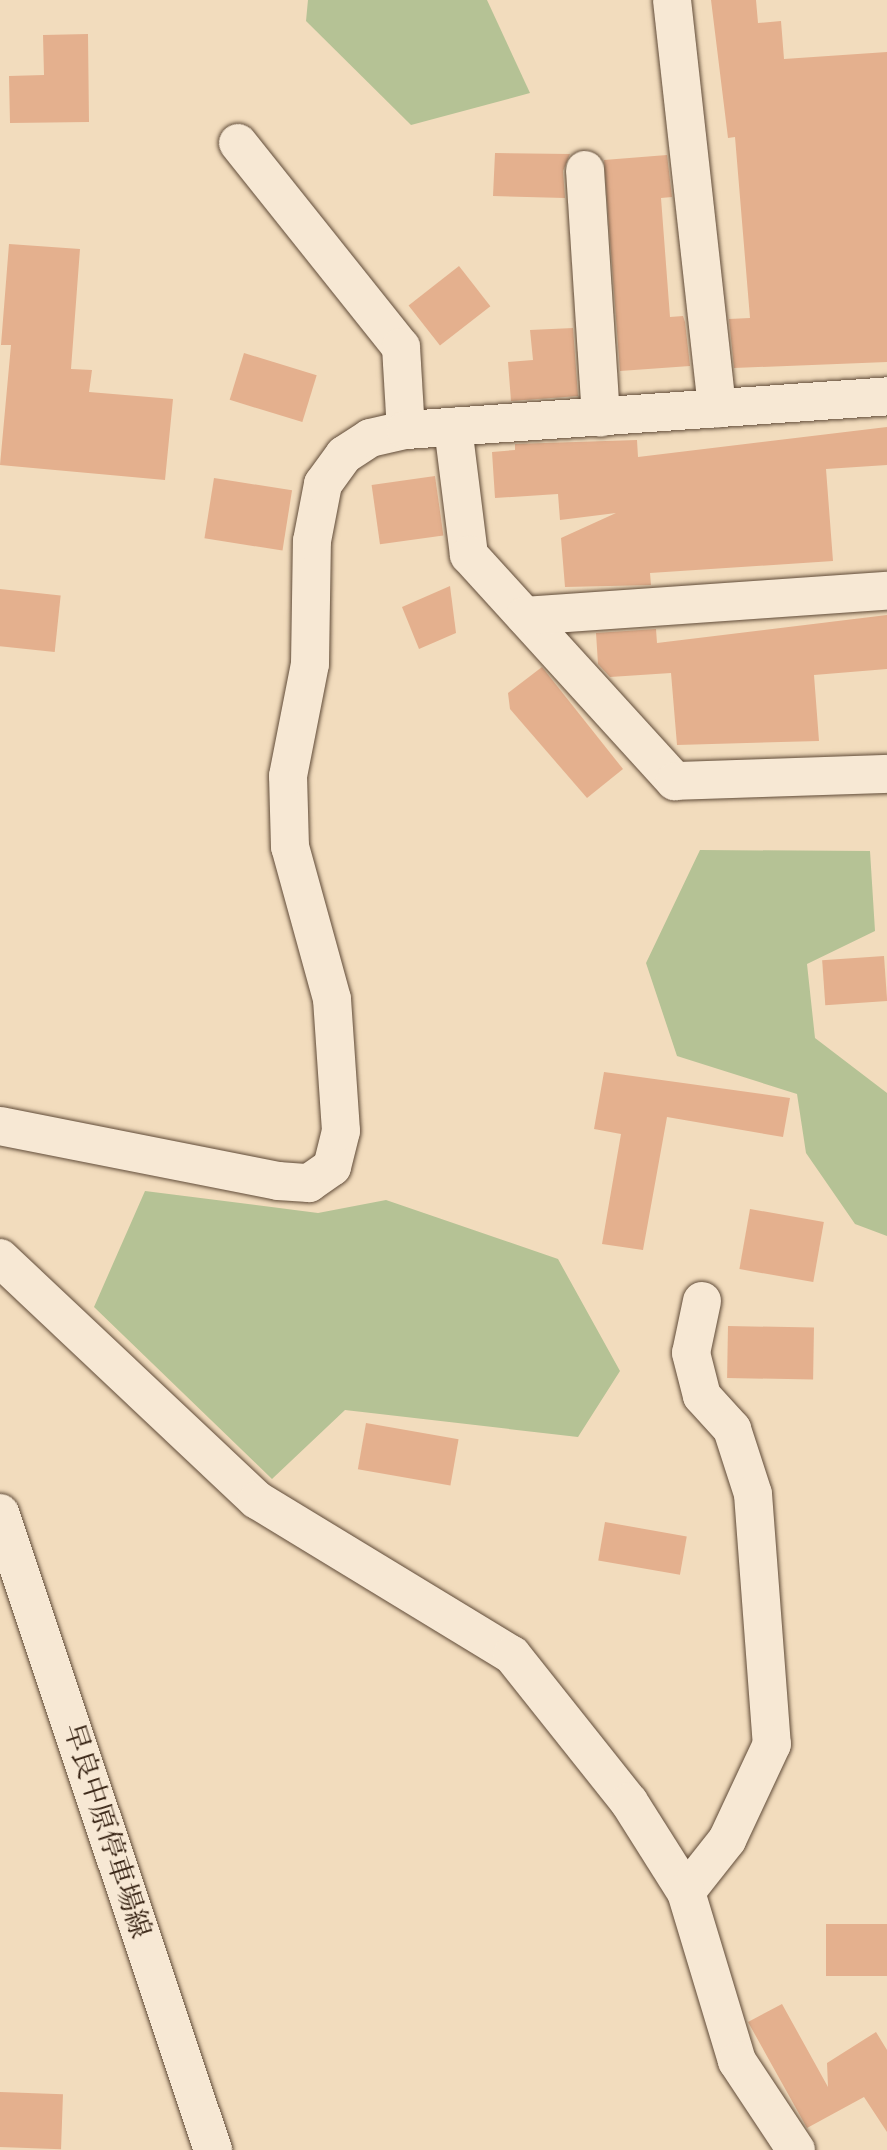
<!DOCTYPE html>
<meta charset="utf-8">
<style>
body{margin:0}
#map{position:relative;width:887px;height:2150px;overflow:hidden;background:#f2dcbd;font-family:"IM FELL DW Pica","Noto Serif JP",serif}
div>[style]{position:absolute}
.green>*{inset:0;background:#b5c295}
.building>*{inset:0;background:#e4b08e;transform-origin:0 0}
.roads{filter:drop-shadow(0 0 2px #604b38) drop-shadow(0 0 2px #604b38)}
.street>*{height:38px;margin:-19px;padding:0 19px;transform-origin:19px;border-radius:19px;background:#f7e8d4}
.secondary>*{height:38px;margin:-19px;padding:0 19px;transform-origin:19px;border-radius:19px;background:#f7e8d4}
span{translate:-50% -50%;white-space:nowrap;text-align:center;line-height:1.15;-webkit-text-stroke:5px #f7e8d4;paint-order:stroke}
.street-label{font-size:28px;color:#2f1b0c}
</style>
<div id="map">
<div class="green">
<i style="clip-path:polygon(308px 0,487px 0,530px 93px,411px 125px,306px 21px)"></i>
<i style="clip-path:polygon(700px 850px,870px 851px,875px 931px,807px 964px,815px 1038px,887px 1093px,887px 1236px,855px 1224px,806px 1153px,797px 1094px,677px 1056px,646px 963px)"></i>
<i style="clip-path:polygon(145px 1191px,318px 1213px,386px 1200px,558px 1259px,620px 1371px,578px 1437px,345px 1410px,272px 1479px,94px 1307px)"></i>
</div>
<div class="building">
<i style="clip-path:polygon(711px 0,756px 0,758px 23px,781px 21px,784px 59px,887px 52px,887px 362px,734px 368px,729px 319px,750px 318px,735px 137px,728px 138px)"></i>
<i style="clip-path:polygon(88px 34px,89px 122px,10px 123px,9px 76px,44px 75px,43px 35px)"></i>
<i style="clip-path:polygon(495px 153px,570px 154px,563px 171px,565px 198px,493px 196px)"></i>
<i style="clip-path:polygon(667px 155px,672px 197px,661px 198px,670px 317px,683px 316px,685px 322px,690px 366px,620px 371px,604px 160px)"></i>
<i style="clip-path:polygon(9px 244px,80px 249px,71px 369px,92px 370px,89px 392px,173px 399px,165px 480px,0 465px,11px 345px,1px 345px)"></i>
<i style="left:459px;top:266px;width:51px;height:64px;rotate:52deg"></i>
<i style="clip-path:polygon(573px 328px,578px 396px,511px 401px,508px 362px,533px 360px,530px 330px)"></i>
<i style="left:244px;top:353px;width:76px;height:49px;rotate:17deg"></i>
<i style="clip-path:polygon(887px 427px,887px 465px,826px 469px,833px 561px,650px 573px,651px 585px,565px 587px,561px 538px,616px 513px,560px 520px,558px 494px,495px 498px,492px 452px,515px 450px,515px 444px,637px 440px,638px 457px)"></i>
<i style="left:435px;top:476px;width:60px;height:64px;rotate:82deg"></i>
<i style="left:214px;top:478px;width:79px;height:61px;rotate:9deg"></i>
<i style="clip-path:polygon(450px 586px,456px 633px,419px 649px,402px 607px)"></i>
<i style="left:0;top:589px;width:61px;height:57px;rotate:6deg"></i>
<i style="clip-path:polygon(887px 615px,887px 669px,814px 675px,819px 741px,677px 745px,671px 673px,610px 677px,598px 664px,596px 633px,656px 629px,657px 643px)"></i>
<i style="clip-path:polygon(542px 667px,623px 769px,587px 798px,510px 709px,508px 693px)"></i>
<i style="left:884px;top:956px;width:45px;height:62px;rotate:86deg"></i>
<i style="clip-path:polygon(604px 1072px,790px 1098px,783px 1137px,667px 1117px,643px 1250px,602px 1244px,621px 1134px,594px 1129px)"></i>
<i style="left:750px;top:1209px;width:75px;height:61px;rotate:10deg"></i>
<i style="left:728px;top:1326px;width:86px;height:52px;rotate:1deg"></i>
<i style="left:366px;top:1423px;width:94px;height:47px;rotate:10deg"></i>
<i style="left:605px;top:1522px;width:83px;height:39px;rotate:10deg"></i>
<i style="left:887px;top:1924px;width:52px;height:61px;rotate:90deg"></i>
<i style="clip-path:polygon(782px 2004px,828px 2087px,827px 2063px,876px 2032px,887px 2050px,887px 2132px,864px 2097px,807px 2128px,748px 2022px)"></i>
<i style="left:0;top:2092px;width:63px;height:55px;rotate:2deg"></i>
</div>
<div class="roads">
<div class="street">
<i style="left:672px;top:0;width:411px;rotate:83.7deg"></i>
<i style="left:238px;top:143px;width:261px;rotate:51.4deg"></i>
<i style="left:401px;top:347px;width:83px;rotate:86.6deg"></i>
<i style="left:585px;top:170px;width:248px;rotate:86.3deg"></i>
<i style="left:453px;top:427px;width:129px;rotate:82.9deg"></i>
<i style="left:469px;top:555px;width:306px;rotate:47.7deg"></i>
<i style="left:675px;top:781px;width:212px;rotate:-1.9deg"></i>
<i style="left:525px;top:616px;width:363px;rotate:-4deg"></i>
<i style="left:0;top:1126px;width:283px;rotate:11.2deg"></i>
<i style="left:278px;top:1181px;width:31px;rotate:4deg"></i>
<i style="left:309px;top:1183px;width:28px;rotate:-35deg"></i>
<i style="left:332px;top:1167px;width:37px;rotate:-76deg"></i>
<i style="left:341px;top:1131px;width:132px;rotate:-93.9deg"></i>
<i style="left:332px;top:999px;width:158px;rotate:-105.4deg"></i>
<i style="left:290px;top:847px;width:71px;rotate:-91.6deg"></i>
<i style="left:288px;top:776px;width:114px;rotate:-78.9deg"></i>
<i style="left:310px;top:664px;width:123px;rotate:-89.1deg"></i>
<i style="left:312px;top:541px;width:58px;rotate:-79.1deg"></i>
<i style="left:323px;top:484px;width:36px;rotate:-54deg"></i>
<i style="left:344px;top:455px;width:31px;rotate:-33deg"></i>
<i style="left:370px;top:438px;width:37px;rotate:-13deg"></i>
<i style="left:406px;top:430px;width:482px;rotate:-4deg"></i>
<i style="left:0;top:1258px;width:353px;rotate:43.3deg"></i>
<i style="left:257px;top:1500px;width:298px;rotate:31.3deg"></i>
<i style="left:512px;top:1655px;width:188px;rotate:51.5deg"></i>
<i style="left:629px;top:1802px;width:107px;rotate:57.7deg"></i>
<i style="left:702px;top:1301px;width:53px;rotate:101.9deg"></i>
<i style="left:691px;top:1353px;width:44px;rotate:75.7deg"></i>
<i style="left:702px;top:1396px;width:45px;rotate:47.7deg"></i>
<i style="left:732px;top:1429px;width:68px;rotate:72.1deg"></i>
<i style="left:753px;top:1494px;width:251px;rotate:85.7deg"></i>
<i style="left:772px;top:1744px;width:106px;rotate:115.1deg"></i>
<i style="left:727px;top:1840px;width:66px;rotate:128.3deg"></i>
<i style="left:686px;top:1892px;width:177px;rotate:73.2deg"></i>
<i style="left:737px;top:2061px;width:107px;rotate:56.5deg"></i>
</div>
<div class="secondary">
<i style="left:0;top:1513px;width:672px;rotate:71.51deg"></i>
</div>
</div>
<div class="street-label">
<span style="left:106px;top:1831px;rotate:72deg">早良中原停車場線</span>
</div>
</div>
